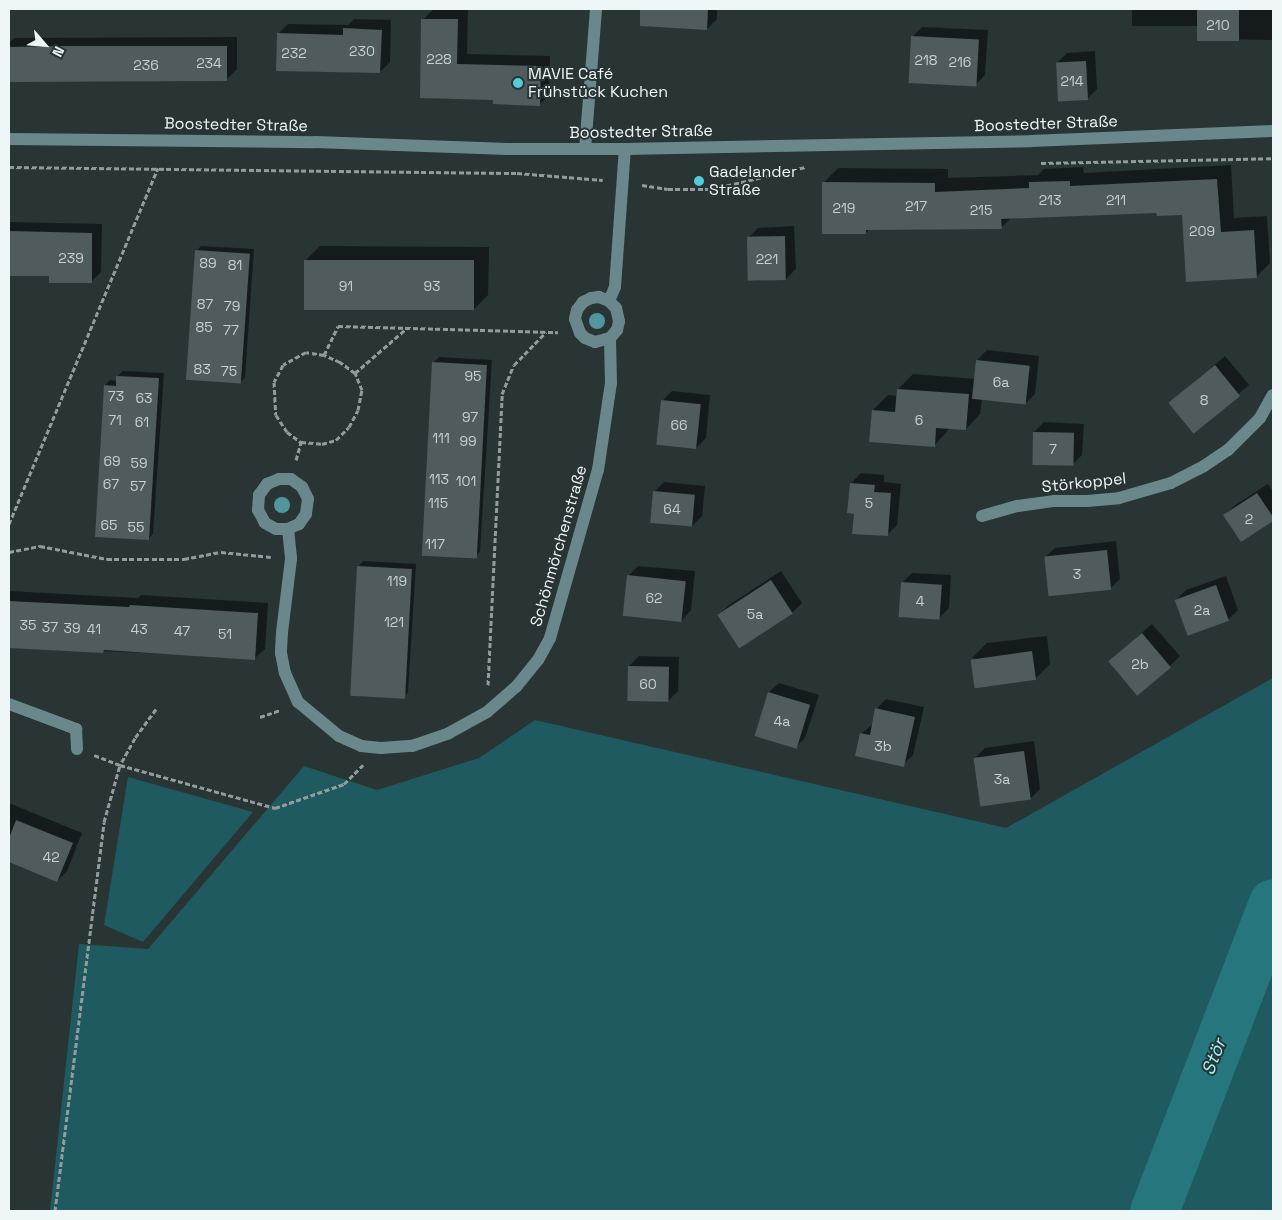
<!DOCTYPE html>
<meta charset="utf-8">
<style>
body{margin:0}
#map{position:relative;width:1282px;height:1220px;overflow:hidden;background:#293435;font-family:"Space Grotesk",sans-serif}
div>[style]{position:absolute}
.green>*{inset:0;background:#1e5a5f}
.shadow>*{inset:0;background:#0007}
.river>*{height:49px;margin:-24.5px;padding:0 24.5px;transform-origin:24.5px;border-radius:24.5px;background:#25767d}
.building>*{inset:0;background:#4f5b5c;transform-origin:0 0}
.path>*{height:3px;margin-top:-1.5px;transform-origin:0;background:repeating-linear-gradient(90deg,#939c9d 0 5px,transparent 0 7.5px)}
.minor>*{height:12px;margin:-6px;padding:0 6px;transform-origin:6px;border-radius:6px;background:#6a888b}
.trees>*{width:16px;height:16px;margin:-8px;border-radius:50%;background:#52969d}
.dots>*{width:14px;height:14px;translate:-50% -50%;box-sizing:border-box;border:2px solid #293435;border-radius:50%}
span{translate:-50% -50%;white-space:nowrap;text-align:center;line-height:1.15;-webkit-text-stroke:4px #293435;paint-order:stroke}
.number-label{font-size:14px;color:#c7cfd0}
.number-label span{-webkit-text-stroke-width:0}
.poi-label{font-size:16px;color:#eff6f7}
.left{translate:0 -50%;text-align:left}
.street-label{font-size:16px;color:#eff6f7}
.water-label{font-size:18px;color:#9df4fc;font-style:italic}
.frame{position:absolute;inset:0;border:10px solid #eff6f7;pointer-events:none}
.north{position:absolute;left:20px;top:20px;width:50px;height:50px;-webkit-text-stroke:4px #293435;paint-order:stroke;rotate:117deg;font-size:14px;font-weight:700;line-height:20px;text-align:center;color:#eff6f7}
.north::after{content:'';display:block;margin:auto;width:18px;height:22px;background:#eff6f7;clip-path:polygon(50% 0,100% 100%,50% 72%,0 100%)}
</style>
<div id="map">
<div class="green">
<i style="clip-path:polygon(1273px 678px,1273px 1211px,50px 1211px,79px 944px,148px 949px,304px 766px,377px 790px,479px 758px,535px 720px,1006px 828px)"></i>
<i style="clip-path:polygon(128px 777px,253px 812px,143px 942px,104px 925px)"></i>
</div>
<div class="shadow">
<i style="clip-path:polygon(671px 9px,717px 9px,717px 19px,707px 29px,670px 26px)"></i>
<i style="clip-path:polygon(1132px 9px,1273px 9px,1273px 40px,1197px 39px,1198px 26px,1132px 26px)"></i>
<i style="clip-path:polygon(433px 10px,468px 10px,467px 54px,550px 56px,549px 95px,539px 105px,494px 98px,421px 97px,423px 19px)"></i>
<i style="clip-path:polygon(354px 19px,391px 20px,390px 62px,380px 72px,278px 34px,288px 24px,348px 25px)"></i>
<i style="clip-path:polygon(922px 27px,988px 30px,985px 75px,975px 85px,912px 37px)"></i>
<i style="clip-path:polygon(237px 37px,237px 69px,227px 79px,9px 81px,9px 43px,14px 38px)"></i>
<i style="clip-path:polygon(1095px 51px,1097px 89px,1087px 99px,1057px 63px,1067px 53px)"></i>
<i style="clip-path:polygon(1231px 165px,1234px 218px,1267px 216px,1270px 263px,1256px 277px,1184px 214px,1158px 212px,1011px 218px,1001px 228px,870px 229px,866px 233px,824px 182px,838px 168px,948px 169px,948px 178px,1038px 175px,1044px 169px,1083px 167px,1084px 173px)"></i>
<i style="clip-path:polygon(9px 222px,102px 224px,101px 272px,91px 282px,50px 275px,9px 275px)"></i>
<i style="clip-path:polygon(794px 226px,796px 269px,786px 279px,748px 238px,758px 228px)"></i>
<i style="clip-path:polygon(201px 246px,254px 249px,245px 377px,241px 382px,196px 251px)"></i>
<i style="clip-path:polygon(320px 246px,489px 247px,488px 295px,473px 310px,305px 261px)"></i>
<i style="clip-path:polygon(987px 350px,1039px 356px,1035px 394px,1025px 404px,982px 399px,980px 414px,966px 429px,950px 428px,935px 445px,873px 410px,888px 395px,897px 396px,898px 389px,913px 374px,975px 379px,977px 360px)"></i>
<i style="clip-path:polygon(1225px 356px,1249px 385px,1194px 432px,1180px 394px)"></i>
<i style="clip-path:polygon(439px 357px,492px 360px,480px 552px,474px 557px,434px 362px)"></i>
<i style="clip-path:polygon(123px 371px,164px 373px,153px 534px,148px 539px,105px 385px,110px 380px,117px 381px,118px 376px)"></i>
<i style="clip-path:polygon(672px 391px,710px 395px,706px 438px,696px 448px,662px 401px)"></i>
<i style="clip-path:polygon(1044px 422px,1084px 424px,1082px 455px,1072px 465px,1034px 432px)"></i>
<i style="clip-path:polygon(861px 473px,884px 475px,884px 482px,901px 484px,897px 525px,887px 535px,855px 512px,851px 483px)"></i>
<i style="clip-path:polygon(664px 482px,705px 486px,702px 516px,692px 526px,654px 492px)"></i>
<i style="clip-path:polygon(1268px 484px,1273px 492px,1273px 520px,1241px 541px,1225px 515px,1235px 505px)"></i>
<i style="clip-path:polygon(1116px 541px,1120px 579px,1110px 589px,1045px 557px,1055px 548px)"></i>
<i style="clip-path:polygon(363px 561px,416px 564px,408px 692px,403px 698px,358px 567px)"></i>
<i style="clip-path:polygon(638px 566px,695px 571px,691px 610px,682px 620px,628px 576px)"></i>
<i style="clip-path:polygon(781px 571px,802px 603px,792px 613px,719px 614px,729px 605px)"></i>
<i style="clip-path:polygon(912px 573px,951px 575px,949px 608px,939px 618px,902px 583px)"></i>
<i style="clip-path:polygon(1226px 576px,1238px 610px,1228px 620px,1176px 600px,1186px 590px)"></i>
<i style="clip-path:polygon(9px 591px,138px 598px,141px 595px,268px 603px,265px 649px,255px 658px,9px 647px)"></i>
<i style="clip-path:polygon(1152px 624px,1180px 656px,1170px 666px,1120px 652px)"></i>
<i style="clip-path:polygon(1047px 636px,1050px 664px,1035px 679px,972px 658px,987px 643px)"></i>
<i style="clip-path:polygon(639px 656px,679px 657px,678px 691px,668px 701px,629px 666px)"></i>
<i style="clip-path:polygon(779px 683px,819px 695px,805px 738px,795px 748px,769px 692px)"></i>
<i style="clip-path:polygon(886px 699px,924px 707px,913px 755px,903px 765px,861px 734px,873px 724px,876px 709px)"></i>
<i style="clip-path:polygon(1034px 741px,1040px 789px,1030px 799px,975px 758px,985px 748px)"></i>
<i style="clip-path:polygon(9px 803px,82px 833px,67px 871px,57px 881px,9px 861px)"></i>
</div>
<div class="river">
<i style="left:1154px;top:1211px;width:330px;rotate:-68.9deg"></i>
</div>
<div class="building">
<i style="clip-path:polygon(640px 9px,708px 9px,707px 30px,640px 26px)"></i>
<i style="left:1197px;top:9px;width:42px;height:32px"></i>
<i style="clip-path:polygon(421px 19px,458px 19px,457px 64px,541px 66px,540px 106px,493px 104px,493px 100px,420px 98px)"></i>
<i style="clip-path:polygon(343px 28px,382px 30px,380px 73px,276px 71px,277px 33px,343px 35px)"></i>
<i style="left:911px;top:36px;width:68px;height:47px;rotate:3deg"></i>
<i style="clip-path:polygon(60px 46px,227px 46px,227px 81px,9px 82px,9px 47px)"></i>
<i style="left:1086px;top:61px;width:39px;height:30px;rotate:87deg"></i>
<i style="clip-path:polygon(1217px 179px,1221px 232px,1254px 230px,1257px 278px,1186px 282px,1182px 215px,1157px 216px,1156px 213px,1001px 219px,1002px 229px,866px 230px,866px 234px,822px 234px,822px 182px,935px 183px,935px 192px,1029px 188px,1029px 182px,1070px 181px,1070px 186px)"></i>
<i style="clip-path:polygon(9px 231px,92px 233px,92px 283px,49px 283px,49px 276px,9px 276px)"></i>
<i style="left:785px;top:236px;width:44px;height:38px;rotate:89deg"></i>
<i style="left:195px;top:250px;width:55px;height:130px;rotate:4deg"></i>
<i style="left:304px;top:260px;width:170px;height:50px"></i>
<i style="left:976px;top:360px;width:54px;height:39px;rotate:6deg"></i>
<i style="left:432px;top:362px;width:55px;height:194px;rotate:3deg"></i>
<i style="left:1215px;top:365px;width:40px;height:60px;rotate:51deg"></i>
<i style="clip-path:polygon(116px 376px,159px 378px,149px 540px,95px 537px,104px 385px,116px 386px)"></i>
<i style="clip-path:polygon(897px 389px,969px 394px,966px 430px,936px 428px,935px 447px,869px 442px,872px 410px,895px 412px)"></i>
<i style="left:661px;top:400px;width:40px;height:45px;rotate:6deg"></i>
<i style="left:1033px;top:432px;width:41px;height:33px;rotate:1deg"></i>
<i style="clip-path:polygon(850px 483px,875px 485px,874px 492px,891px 493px,888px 536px,852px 534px,854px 514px,847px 513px)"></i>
<i style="left:653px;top:491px;width:42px;height:32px;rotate:5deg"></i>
<i style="clip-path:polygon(1257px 493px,1273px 517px,1273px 521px,1241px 542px,1223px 515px)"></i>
<i style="left:1107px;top:550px;width:40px;height:63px;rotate:84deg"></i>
<i style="left:357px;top:566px;width:55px;height:130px;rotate:3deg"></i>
<i style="left:627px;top:575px;width:59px;height:41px;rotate:6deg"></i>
<i style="left:771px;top:580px;width:40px;height:64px;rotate:57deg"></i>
<i style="left:901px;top:582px;width:41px;height:35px;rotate:4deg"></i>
<i style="left:1216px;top:585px;width:38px;height:44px;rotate:70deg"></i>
<i style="clip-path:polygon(9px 601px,129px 607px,130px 605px,258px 613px,255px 660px,104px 650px,103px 653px,9px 648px)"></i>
<i style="left:1142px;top:633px;width:45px;height:44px;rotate:50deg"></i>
<i style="left:1032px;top:651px;width:29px;height:62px;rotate:82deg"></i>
<i style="left:628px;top:666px;width:41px;height:35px;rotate:1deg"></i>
<i style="left:768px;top:692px;width:44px;height:46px;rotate:17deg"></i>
<i style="clip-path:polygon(875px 708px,915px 717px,904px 767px,855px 756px,860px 733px,870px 735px)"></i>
<i style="left:1024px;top:751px;width:49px;height:51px;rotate:82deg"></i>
<i style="clip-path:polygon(16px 820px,73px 843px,57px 882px,9px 862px,9px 838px)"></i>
</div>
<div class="path">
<i style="left:1041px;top:163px;width:232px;rotate:-1.2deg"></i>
<i style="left:9px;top:167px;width:508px;rotate:0.68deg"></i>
<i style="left:517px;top:173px;width:86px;rotate:4.7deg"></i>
<i style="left:642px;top:185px;width:26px;rotate:9deg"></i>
<i style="left:668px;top:189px;width:44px"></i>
<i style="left:712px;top:189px;width:96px;rotate:-13.3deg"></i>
<i style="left:324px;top:355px;width:32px;rotate:-64deg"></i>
<i style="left:338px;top:326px;width:220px;rotate:1.6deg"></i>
<i style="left:355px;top:373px;width:69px;rotate:-40.9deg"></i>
<i style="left:296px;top:460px;width:19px;rotate:-74deg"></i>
<i style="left:301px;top:442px;width:21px;rotate:5deg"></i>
<i style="left:322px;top:444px;width:15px;rotate:-16deg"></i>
<i style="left:336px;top:440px;width:18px;rotate:-45deg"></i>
<i style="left:349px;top:427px;width:19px;rotate:-62deg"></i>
<i style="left:358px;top:410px;width:20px;rotate:-79deg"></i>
<i style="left:362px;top:390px;width:18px;rotate:-112deg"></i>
<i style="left:355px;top:373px;width:19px;rotate:-144deg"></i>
<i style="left:340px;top:362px;width:17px;rotate:-156deg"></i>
<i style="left:324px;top:355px;width:18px;rotate:-171deg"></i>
<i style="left:306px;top:352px;width:26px;rotate:151deg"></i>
<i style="left:283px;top:365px;width:19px;rotate:118deg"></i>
<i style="left:274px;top:382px;width:33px;rotate:87deg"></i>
<i style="left:276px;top:415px;width:20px;rotate:57deg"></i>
<i style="left:287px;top:432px;width:17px;rotate:36deg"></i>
<i style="left:9px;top:524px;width:386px;rotate:-67.3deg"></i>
<i style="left:9px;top:552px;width:32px;rotate:-11deg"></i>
<i style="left:40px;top:546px;width:68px;rotate:11deg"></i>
<i style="left:107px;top:559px;width:77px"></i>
<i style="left:184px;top:559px;width:38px;rotate:-11deg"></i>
<i style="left:221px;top:552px;width:50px;rotate:5.7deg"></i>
<i style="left:488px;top:685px;width:291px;rotate:-87.2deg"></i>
<i style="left:502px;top:394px;width:31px;rotate:-68deg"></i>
<i style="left:514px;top:365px;width:46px;rotate:-45.9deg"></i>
<i style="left:156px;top:709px;width:36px;rotate:126deg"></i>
<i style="left:135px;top:738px;width:31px;rotate:119deg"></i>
<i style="left:120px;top:765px;width:161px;rotate:15.5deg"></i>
<i style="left:275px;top:808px;width:73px;rotate:-19.2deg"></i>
<i style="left:344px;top:784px;width:27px;rotate:-45deg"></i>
<i style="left:260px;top:717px;width:21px;rotate:-19deg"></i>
<i style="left:55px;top:1211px;width:392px;rotate:-82.8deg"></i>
<i style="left:104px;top:822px;width:59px;rotate:-74.3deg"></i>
<i style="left:120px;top:765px;width:28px;rotate:-159deg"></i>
</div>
<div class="minor">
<i style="left:9px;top:139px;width:306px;rotate:0.6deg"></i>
<i style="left:315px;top:142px;width:193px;rotate:2.1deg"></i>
<i style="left:508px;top:149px;width:117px"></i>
<i style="left:625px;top:149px;width:406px;rotate:-1.1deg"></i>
<i style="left:1031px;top:141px;width:242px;rotate:-2.4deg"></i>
<i style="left:585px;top:149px;width:140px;rotate:-85.5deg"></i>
<i style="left:609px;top:301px;width:11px;rotate:-158deg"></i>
<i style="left:599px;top:297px;width:8px;rotate:173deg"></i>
<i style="left:591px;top:298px;width:9px;rotate:153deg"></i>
<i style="left:583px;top:302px;width:10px;rotate:127deg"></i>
<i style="left:577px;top:310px;width:9px;rotate:103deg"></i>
<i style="left:575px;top:319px;width:15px;rotate:70deg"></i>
<i style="left:580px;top:333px;width:7px;rotate:45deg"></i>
<i style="left:585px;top:338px;width:11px;rotate:22deg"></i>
<i style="left:595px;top:342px;width:16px;rotate:-15deg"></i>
<i style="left:982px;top:516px;width:37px;rotate:-16deg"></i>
<i style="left:1018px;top:506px;width:37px;rotate:-8deg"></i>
<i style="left:1055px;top:501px;width:32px"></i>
<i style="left:1087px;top:501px;width:32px;rotate:-5deg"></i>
<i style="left:1119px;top:498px;width:54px;rotate:-16.1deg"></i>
<i style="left:1171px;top:483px;width:37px;rotate:-27deg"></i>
<i style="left:1204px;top:466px;width:29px;rotate:-34deg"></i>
<i style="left:1228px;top:450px;width:45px;rotate:-45deg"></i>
<i style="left:1260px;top:418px;width:26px;rotate:-61deg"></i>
<i style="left:288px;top:529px;width:12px;rotate:180deg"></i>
<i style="left:276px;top:529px;width:13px;rotate:-151deg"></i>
<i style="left:265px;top:523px;width:15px;rotate:-118deg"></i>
<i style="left:258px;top:510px;width:15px;rotate:-86deg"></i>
<i style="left:259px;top:495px;width:14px;rotate:-54deg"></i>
<i style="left:267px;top:484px;width:13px;rotate:-23deg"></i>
<i style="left:279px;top:479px;width:12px"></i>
<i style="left:291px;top:479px;width:14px;rotate:36deg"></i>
<i style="left:302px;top:487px;width:13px;rotate:63deg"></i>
<i style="left:308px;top:499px;width:15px;rotate:98deg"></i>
<i style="left:306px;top:514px;width:12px;rotate:125deg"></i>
<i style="left:299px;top:524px;width:12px;rotate:156deg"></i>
<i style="left:288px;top:529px;width:30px;rotate:84deg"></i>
<i style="left:291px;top:559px;width:74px;rotate:97deg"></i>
<i style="left:282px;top:632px;width:21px;rotate:93deg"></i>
<i style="left:281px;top:653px;width:20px;rotate:79deg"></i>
<i style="left:285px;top:673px;width:32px;rotate:66deg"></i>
<i style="left:298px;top:702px;width:53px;rotate:39.7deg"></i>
<i style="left:339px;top:736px;width:24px;rotate:24deg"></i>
<i style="left:361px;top:746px;width:20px;rotate:6deg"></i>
<i style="left:381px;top:748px;width:31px;rotate:-4deg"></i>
<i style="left:412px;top:746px;width:39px;rotate:-19deg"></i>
<i style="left:449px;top:733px;width:43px;rotate:-28.9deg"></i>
<i style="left:487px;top:712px;width:38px;rotate:-41deg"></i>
<i style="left:516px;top:687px;width:35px;rotate:-51deg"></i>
<i style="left:538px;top:660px;width:25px;rotate:-61deg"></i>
<i style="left:550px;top:638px;width:175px;rotate:-74.1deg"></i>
<i style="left:598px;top:470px;width:88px;rotate:-81.5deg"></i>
<i style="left:611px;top:383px;width:45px;rotate:-91.3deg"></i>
<i style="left:610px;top:338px;width:11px;rotate:-49deg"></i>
<i style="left:617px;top:330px;width:9px;rotate:-77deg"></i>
<i style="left:619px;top:321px;width:13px;rotate:-103deg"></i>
<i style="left:616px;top:308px;width:10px;rotate:-135deg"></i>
<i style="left:609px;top:301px;width:15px;rotate:-67deg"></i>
<i style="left:615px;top:287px;width:138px;rotate:-85.9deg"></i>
<i style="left:9px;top:704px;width:72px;rotate:20.5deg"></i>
<i style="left:76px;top:729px;width:20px;rotate:87deg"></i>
</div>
<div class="trees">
<i style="left:597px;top:321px"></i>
<i style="left:282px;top:505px"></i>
</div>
<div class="dots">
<i style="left:518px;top:83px;background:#52ccd6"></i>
<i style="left:699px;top:181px;background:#52ccd6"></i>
</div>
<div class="number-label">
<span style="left:1218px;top:25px">210</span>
<span style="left:362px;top:51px">230</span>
<span style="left:294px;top:53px">232</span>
<span style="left:439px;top:59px">228</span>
<span style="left:926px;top:60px">218</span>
<span style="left:960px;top:62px">216</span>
<span style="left:209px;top:63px">234</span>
<span style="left:146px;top:65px">236</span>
<span style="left:1072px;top:81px">214</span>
<span style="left:1050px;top:200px">213</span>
<span style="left:1116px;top:200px">211</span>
<span style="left:916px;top:206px">217</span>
<span style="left:844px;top:208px">219</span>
<span style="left:981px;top:210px">215</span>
<span style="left:1202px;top:231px">209</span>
<span style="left:71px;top:258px">239</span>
<span style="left:767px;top:259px">221</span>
<span style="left:208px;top:263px">89</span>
<span style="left:235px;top:265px">81</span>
<span style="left:346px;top:286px">91</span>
<span style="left:432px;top:286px">93</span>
<span style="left:205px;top:304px">87</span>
<span style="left:232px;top:306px">79</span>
<span style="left:204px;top:327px">85</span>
<span style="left:231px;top:330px">77</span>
<span style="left:202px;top:369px">83</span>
<span style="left:229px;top:371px">75</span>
<span style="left:473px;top:376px">95</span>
<span style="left:1001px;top:382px">6a</span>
<span style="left:116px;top:396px">73</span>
<span style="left:144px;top:398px">63</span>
<span style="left:1204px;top:400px">8</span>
<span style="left:470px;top:417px">97</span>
<span style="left:115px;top:420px">71</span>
<span style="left:919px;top:420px">6</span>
<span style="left:142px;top:422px">61</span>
<span style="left:679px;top:425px">66</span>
<span style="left:441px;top:438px">111</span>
<span style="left:468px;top:441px">99</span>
<span style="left:1053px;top:449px">7</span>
<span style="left:112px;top:461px">69</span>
<span style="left:139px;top:463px">59</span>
<span style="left:439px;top:479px">113</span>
<span style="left:466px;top:481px">101</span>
<span style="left:111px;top:484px">67</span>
<span style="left:138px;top:486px">57</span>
<span style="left:438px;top:503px">115</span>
<span style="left:869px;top:503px">5</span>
<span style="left:672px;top:509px">64</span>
<span style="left:1249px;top:519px">2</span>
<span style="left:109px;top:525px">65</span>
<span style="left:136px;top:527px">55</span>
<span style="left:435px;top:544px">117</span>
<span style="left:1077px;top:574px">3</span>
<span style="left:397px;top:581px">119</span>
<span style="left:654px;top:598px">62</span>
<span style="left:920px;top:601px">4</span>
<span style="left:1202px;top:610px">2a</span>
<span style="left:755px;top:614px">5a</span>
<span style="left:394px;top:622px">121</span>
<span style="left:28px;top:625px">35</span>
<span style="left:50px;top:627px">37</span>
<span style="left:72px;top:628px">39</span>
<span style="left:94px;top:629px">41</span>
<span style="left:139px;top:629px">43</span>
<span style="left:182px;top:631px">47</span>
<span style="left:225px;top:634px">51</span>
<span style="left:1140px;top:664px">2b</span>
<span style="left:648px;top:684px">60</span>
<span style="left:782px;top:721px">4a</span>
<span style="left:883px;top:746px">3b</span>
<span style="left:1002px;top:779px">3a</span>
<span style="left:51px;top:857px">42</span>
</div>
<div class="poi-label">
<span class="left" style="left:528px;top:83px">MAVIE Café<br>Frühstück Kuchen</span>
<span class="left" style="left:709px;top:181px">Gadelander<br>Straße</span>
</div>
<div class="street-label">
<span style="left:1046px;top:124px;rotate:-2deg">Boostedter Straße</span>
<span style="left:236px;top:125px;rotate:1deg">Boostedter Straße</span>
<span style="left:641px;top:132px;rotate:-1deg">Boostedter Straße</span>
<span style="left:1084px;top:483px;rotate:-6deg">Störkoppel</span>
<span style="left:559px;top:546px;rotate:-74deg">Schönmörchenstraße</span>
</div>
<div class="water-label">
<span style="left:1214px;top:1057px;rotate:-69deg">Stör</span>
</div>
<div class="frame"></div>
<div class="north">N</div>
</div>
